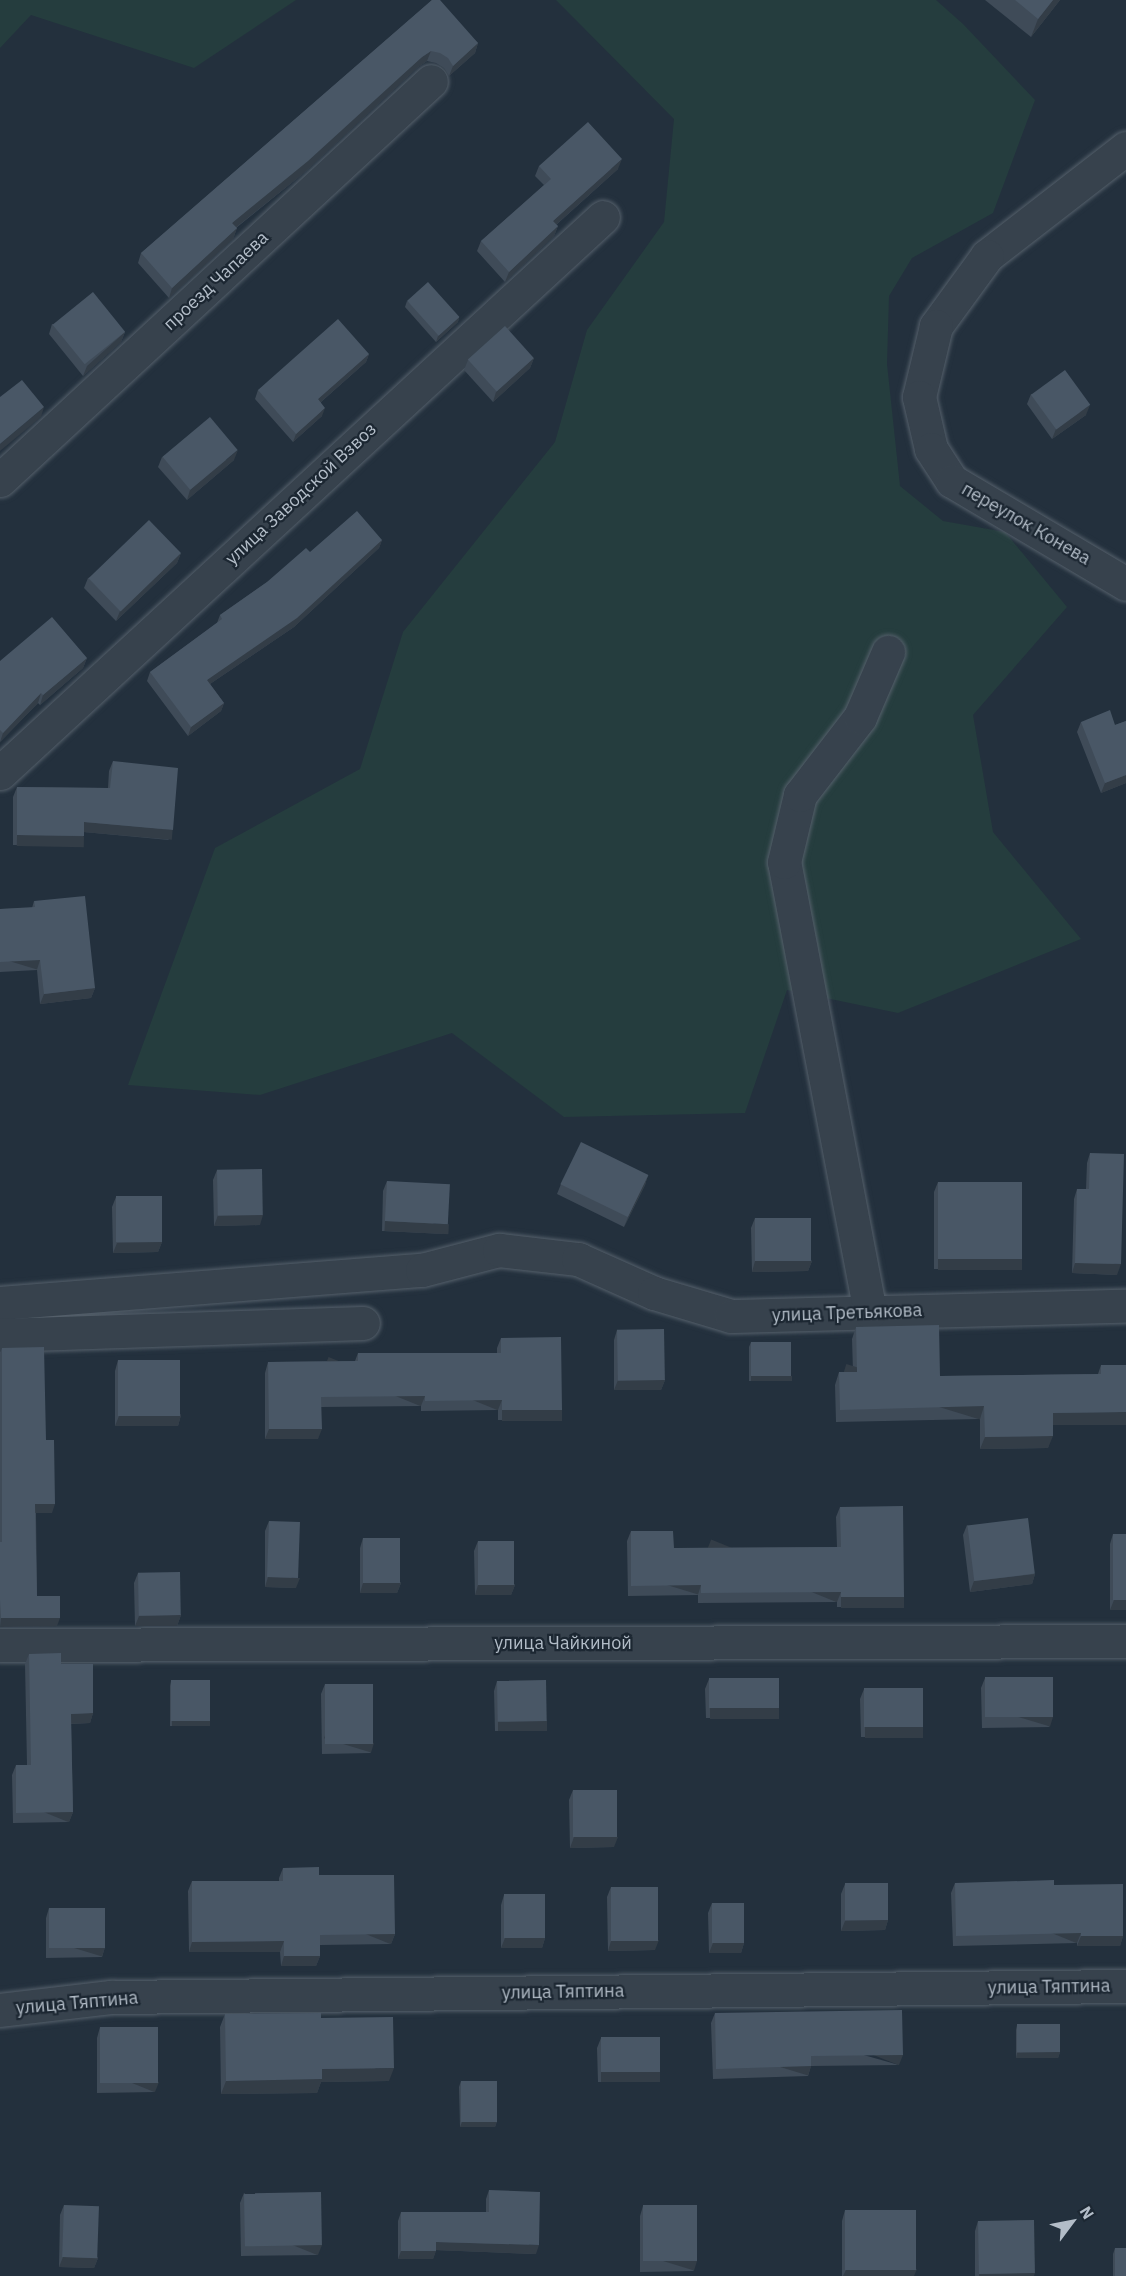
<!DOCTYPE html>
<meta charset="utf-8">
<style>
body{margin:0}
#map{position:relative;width:1126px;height:2276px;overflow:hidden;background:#23303d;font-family:"IBM Plex Sans",sans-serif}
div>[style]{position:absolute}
.green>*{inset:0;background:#253d3e}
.roads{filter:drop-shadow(0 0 2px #55606b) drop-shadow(0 0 2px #55606b)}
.minor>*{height:33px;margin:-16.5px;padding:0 16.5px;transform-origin:16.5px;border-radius:16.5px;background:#37424d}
.wall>*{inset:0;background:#3f4b58}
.shaded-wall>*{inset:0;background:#333d47;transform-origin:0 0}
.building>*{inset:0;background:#495766;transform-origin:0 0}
span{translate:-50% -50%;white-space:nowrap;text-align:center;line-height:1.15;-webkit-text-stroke:4.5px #1c2732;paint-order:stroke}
.street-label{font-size:18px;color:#b3bdc8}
.north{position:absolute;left:1042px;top:2192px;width:60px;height:60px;-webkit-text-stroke:4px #1c2732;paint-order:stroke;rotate:58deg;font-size:16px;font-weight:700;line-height:24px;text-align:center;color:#b3bdc8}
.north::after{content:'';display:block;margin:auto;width:21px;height:27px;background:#b3bdc8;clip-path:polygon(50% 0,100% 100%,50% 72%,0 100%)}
</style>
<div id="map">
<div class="green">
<i style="clip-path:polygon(0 0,296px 0,194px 68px,31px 15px,0 48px)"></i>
<i style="clip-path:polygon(556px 0,936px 0,963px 24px,1035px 100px,993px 213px,912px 258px,889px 296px,887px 364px,900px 486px,943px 521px,1005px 532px,1067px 607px,973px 715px,993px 832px,1081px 939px,898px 1013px,787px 990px,745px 1113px,564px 1117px,452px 1033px,260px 1095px,128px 1085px,215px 848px,360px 769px,403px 632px,555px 442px,587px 330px,664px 222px,674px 119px)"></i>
</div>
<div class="roads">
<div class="minor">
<i style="left:1126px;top:148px;width:176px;rotate:142.2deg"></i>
<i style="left:987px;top:256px;width:87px;rotate:126.1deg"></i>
<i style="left:936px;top:326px;width:73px;rotate:103.5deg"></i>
<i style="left:919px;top:397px;width:53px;rotate:77deg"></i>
<i style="left:931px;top:449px;width:38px;rotate:57deg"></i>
<i style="left:952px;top:481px;width:202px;rotate:30.6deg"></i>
<i style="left:0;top:480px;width:587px;rotate:-42.79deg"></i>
<i style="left:0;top:773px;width:820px;rotate:-42.68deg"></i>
<i style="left:0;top:1303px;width:423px;rotate:-4.5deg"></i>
<i style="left:422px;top:1270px;width:80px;rotate:-14.6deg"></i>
<i style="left:499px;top:1250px;width:80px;rotate:6.5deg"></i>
<i style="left:578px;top:1259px;width:83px;rotate:24.1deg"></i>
<i style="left:654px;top:1293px;width:80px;rotate:16.6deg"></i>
<i style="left:731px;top:1316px;width:395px;rotate:-1.5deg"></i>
<i style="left:870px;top:1312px;width:458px;rotate:-100.8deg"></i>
<i style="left:784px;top:862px;width:69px;rotate:-76.6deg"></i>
<i style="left:800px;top:795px;width:98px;rotate:-52.4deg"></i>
<i style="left:860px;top:717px;width:71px;rotate:-66.7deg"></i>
<i style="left:0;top:1335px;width:363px;rotate:-1.9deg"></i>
<i style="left:0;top:1645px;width:1126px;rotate:-0.2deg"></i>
<i style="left:0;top:2010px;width:112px;rotate:-6.7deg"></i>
<i style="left:111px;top:1997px;width:1015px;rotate:-0.62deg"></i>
</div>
</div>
<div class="wall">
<i style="clip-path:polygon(432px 0,478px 43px,475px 53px,449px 76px,444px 68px,436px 63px,427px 61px,418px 67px,305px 172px,236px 228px,237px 228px,233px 239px,169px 298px,138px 263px,141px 253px)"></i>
<i style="clip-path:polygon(985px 0,1060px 0,1031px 37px)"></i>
<i style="clip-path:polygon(539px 166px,618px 169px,556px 225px,558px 226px,554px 236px,505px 282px,477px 251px,481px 241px,544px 185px,535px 176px)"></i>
<i style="clip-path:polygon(407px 301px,459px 317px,458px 322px,436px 342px,405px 307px)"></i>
<i style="clip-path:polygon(52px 324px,125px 332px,121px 342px,83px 376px,49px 334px)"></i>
<i style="clip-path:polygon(369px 354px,366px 362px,321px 402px,322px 416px,293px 442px,255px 399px,258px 390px)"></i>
<i style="clip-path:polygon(534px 358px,530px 368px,493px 402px,464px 370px,468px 360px)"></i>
<i style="clip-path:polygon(1031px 394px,1086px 415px,1052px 439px,1027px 404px)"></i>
<i style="clip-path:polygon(162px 457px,234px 460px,187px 500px,158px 467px)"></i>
<i style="clip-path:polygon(382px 540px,379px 548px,294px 627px,210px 684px,224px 703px,221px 711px,188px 736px,147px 681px,150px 672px,217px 623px,220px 615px,310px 552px)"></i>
<i style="clip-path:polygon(181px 553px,177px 563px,116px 621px,84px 588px,88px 578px)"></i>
<i style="clip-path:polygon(87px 658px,83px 668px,40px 705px,38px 703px,0 742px,0 661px)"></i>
<i style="clip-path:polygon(1126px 721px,1126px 783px,1101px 793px,1077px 732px,1081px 722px,1115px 725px)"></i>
<i style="clip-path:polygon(113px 761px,169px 840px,84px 832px,81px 846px,13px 845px,13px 797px,17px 787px,108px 788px,109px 771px)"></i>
<i style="clip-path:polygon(34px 901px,95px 988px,91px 998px,40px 1004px,37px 970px,0 972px,0 909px,32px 908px)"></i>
<i style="clip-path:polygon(1090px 1153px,1117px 1275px,1072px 1273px,1074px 1199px,1077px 1189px,1086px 1189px,1087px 1163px)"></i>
<i style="clip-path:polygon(217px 1170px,260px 1225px,214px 1226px,213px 1180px)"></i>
<i style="clip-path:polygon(648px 1175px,645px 1185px,624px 1227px,557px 1194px,561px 1184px)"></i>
<i style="clip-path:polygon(387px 1181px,445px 1234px,382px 1231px,383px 1191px)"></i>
<i style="clip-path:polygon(938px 1182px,1022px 1259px,1018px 1269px,934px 1269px,934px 1192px)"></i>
<i style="clip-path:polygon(116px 1197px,162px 1242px,158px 1252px,113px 1253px,112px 1207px)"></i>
<i style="clip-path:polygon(755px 1218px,812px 1261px,808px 1271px,752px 1272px,751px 1228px)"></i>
<i style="clip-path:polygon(856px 1327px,940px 1376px,1098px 1374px,1101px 1365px,1126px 1365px,1126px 1425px,1053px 1425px,1048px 1448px,980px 1449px,980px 1419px,836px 1422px,835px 1385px,839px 1372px,853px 1372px,852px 1339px)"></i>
<i style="clip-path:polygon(617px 1330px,665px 1380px,661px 1390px,614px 1390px,614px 1340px)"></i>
<i style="clip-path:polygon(501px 1338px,558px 1420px,498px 1420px,498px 1410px,421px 1411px,421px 1406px,321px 1407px,318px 1439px,265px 1439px,265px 1373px,268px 1362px,355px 1361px,358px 1353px,497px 1353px,497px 1348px)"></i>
<i style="clip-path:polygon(751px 1342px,790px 1381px,749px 1381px,749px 1347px)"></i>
<i style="clip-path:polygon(2px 1348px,46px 1440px,52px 1513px,36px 1513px,37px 1596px,57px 1626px,0 1627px,0 1353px)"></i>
<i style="clip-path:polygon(118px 1360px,181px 1415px,178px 1426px,115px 1426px,115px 1371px)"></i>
<i style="clip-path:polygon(840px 1507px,900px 1607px,837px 1607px,837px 1602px,698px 1603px,698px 1595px,628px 1596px,627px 1541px,631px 1531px,674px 1548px,837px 1547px,836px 1517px)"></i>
<i style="clip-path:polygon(269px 1521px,296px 1588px,265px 1587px,265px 1531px)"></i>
<i style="clip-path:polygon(967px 1525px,1035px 1574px,1032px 1584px,970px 1592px,963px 1535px)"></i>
<i style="clip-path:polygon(1113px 1534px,1126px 1610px,1110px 1610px,1110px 1544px)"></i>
<i style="clip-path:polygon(363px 1538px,401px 1583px,397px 1593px,360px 1593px,360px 1548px)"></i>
<i style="clip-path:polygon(478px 1541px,515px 1585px,511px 1595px,475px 1595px,474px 1551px)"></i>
<i style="clip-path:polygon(138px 1573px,181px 1615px,177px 1626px,135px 1626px,134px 1583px)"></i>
<i style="clip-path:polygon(29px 1654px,61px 1664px,93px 1713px,90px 1723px,71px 1724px,73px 1812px,69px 1822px,13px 1823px,12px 1775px,16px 1765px,27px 1765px,25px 1664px)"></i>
<i style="clip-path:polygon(985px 1678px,1050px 1727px,982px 1728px,981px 1688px)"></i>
<i style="clip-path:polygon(709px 1679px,779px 1708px,776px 1718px,706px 1718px,705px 1689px)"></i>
<i style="clip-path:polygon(171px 1681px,209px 1726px,170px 1726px,170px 1686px)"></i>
<i style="clip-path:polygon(497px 1681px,547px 1721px,544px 1731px,495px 1731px,494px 1691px)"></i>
<i style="clip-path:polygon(325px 1684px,371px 1753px,322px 1754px,321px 1694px)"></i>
<i style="clip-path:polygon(864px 1689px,923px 1727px,919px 1737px,861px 1737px,860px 1699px)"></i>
<i style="clip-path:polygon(573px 1790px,614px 1847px,570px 1848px,569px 1800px)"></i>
<i style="clip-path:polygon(283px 1868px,319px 1875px,395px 1934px,391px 1944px,320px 1945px,320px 1956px,316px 1966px,281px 1966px,280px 1952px,189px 1952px,188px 1891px,192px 1881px,279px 1881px,279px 1878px)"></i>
<i style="clip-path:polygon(955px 1883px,1054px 1885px,1123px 1936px,1120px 1946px,1077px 1946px,1077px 1943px,953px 1946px,951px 1893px)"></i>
<i style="clip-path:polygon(845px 1884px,888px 1920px,885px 1930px,841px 1931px,841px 1894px)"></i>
<i style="clip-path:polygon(611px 1887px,655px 1950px,608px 1951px,607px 1897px)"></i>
<i style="clip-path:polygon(504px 1895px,545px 1938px,542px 1948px,501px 1948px,501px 1905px)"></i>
<i style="clip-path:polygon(712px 1903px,744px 1943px,741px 1953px,709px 1953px,708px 1913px)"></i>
<i style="clip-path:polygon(49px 1908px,105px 1947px,102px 1957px,46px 1958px,46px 1918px)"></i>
<i style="clip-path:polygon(715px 2013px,899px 2065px,811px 2066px,808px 2076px,713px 2079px,711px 2023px)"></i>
<i style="clip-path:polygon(225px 2014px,321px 2018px,389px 2081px,321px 2082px,317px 2093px,221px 2094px,220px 2027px)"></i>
<i style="clip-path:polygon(1017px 2025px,1060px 2052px,1058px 2058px,1016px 2058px,1016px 2030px)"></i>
<i style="clip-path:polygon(100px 2027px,155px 2092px,97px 2093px,97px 2038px)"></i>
<i style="clip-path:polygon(601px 2038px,660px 2072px,656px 2082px,598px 2082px,597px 2048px)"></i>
<i style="clip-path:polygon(461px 2081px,497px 2121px,495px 2127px,460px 2127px,459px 2087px)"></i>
<i style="clip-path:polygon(489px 2190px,536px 2254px,436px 2250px,433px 2259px,398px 2259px,398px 2221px,401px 2212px,486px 2212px,486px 2199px)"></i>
<i style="clip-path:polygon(244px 2193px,318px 2255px,241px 2256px,240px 2203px)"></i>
<i style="clip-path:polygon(64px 2205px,98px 2258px,94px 2268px,59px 2267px,60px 2215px)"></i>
<i style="clip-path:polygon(643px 2206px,694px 2271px,640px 2272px,640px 2216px)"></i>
<i style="clip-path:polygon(845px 2210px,914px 2276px,842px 2276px,842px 2221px)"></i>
<i style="clip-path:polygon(978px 2221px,1034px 2276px,975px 2276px,975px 2231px)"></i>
<i style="clip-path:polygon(1115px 2248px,1126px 2276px,1113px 2276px,1113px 2254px)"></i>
</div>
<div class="shaded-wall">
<i style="clip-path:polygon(1053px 0,1060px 0,1031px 37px,1038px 19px)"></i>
<i style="clip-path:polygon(478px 43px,475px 53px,449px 76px,453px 66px)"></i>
<i style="clip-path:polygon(431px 51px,427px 61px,418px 67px,305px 172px,229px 233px,232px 223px,422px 57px)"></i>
<i style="clip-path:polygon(622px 159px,618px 169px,549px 231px,553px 221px)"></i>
<i style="clip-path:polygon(558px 226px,554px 236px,505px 282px,509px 272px)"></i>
<i style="clip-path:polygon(237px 228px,233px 239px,169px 298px,172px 288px)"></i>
<i style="clip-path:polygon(459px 317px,458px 322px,436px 342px,438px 336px)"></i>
<i style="clip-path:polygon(125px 332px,121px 342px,83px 376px,87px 366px)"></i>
<i style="clip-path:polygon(369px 354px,366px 362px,315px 407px,318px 399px)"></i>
<i style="clip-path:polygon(534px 358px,530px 368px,493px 402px,496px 392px)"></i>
<i style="clip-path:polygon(1090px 405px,1086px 415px,1052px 439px,1056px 429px)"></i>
<i style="clip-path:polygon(44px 407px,41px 417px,0 451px,0 444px)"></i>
<i style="clip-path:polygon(325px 408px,322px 416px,293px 442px,296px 434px)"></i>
<i style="clip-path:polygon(238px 450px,234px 460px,187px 500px,190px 490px)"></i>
<i style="clip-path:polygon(382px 540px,379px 548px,294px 627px,204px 688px,207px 680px)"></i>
<i style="clip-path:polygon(181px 553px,177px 563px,116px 621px,120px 611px)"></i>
<i style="clip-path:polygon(87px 658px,83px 668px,40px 705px,43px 695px)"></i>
<i style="clip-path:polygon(41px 693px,38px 703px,0 742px,3px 733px)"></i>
<i style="clip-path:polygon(224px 703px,221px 711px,188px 736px,191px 727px)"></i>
<i style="clip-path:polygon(1126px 775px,1126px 783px,1101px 793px,1105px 783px)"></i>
<i style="left:84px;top:822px;width:89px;height:10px;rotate:5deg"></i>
<i style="left:17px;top:835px;width:67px;height:11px;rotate:1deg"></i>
<i style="left:40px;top:960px;width:10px;height:40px;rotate:107deg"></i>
<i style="clip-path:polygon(95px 988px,91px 998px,40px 1004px,44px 994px)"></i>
<i style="clip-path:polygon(648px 1175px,645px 1185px,624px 1227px,628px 1217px)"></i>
<i style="clip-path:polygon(218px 1215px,263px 1215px,260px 1225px,214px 1226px)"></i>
<i style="left:385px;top:1221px;width:64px;height:10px;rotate:3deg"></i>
<i style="clip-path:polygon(162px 1242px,158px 1252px,113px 1253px,117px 1243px)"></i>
<i style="left:938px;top:1259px;width:84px;height:11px"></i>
<i style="clip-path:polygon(755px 1261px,812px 1261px,808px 1271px,752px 1272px)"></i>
<i style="clip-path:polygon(1075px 1263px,1121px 1264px,1117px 1275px,1072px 1273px)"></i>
<i style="left:751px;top:1376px;width:41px;height:5px"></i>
<i style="clip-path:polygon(618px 1380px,665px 1380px,661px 1390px,614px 1390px)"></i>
<i style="left:425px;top:1396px;width:11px;height:104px;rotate:112deg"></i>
<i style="left:502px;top:1400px;width:11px;height:77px;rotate:112deg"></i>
<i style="left:984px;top:1406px;width:14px;height:144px;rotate:107deg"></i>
<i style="left:502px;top:1410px;width:60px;height:11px"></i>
<i style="clip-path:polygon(1126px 1412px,1126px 1425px,1048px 1425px,1053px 1413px)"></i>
<i style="clip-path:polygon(181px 1415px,178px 1426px,115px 1426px,119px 1416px)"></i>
<i style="clip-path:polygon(269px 1429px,322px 1429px,318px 1439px,265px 1439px)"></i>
<i style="clip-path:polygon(1053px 1436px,1048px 1448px,980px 1449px,985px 1437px)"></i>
<i style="clip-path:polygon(35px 1504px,55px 1504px,52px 1513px,32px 1513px)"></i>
<i style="clip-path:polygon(1035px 1574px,1032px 1584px,970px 1592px,974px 1581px)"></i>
<i style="clip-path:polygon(268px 1577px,300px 1578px,296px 1588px,265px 1587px)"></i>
<i style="clip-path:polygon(363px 1583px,401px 1583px,397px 1593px,360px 1593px)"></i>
<i style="clip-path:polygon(478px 1585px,515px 1585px,511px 1595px,475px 1595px)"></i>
<i style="left:701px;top:1585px;width:10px;height:70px;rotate:107deg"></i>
<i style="left:841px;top:1592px;width:11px;height:140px;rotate:112deg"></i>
<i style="left:841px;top:1597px;width:63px;height:11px"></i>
<i style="clip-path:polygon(1114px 1600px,1126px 1600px,1126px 1610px,1110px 1610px)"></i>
<i style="clip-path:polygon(181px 1615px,177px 1626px,135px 1626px,139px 1616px)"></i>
<i style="clip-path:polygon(1px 1618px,60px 1618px,57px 1626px,0 1627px)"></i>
<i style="left:710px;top:1708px;width:69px;height:11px"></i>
<i style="clip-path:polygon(93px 1713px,90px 1723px,67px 1724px,71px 1714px)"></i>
<i style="left:1053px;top:1717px;width:10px;height:67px;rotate:107deg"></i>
<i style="left:172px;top:1721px;width:38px;height:5px"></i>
<i style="left:498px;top:1721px;width:49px;height:10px"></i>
<i style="left:865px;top:1727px;width:58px;height:11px"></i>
<i style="left:374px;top:1743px;width:10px;height:49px;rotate:107deg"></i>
<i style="left:73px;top:1812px;width:11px;height:57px;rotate:112deg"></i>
<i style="clip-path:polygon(574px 1837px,618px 1837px,614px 1847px,570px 1848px)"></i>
<i style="clip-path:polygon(888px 1920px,885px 1930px,841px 1931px,845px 1921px)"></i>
<i style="left:1081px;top:1933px;width:11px;height:125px;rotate:112deg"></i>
<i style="left:395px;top:1934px;width:11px;height:75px;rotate:112deg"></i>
<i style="clip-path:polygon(1081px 1936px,1123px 1936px,1120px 1946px,1077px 1946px)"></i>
<i style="clip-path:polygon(505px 1938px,545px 1938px,542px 1948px,501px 1948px)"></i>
<i style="clip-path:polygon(659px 1940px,655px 1950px,608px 1951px,611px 1941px)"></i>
<i style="clip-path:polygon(284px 1941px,280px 1952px,189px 1952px,192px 1942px)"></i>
<i style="clip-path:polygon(713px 1943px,744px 1943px,741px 1953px,709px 1953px)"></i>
<i style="left:105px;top:1947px;width:10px;height:55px;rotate:107deg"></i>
<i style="clip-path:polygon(284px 1956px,320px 1956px,316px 1966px,281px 1966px)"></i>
<i style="clip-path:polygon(1060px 2052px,1058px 2058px,1016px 2058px,1017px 2053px)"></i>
<i style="left:903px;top:2055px;width:11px;height:92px;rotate:112deg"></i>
<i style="left:811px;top:2066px;width:10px;height:95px;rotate:107deg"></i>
<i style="clip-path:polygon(394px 2068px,389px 2081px,321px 2082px,317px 2093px,221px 2094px,226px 2081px,322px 2069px)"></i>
<i style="left:601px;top:2072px;width:59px;height:10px"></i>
<i style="left:159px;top:2082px;width:11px;height:58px;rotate:112deg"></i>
<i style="clip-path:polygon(497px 2121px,495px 2127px,460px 2127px,462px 2122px)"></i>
<i style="clip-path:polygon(436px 2242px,539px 2245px,536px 2254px,432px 2250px)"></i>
<i style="left:322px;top:2245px;width:11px;height:78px;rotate:112deg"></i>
<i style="clip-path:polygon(401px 2251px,436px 2251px,433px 2259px,398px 2259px)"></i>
<i style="clip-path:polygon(63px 2257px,98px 2258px,94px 2268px,59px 2267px)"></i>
<i style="left:697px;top:2261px;width:10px;height:53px;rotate:107deg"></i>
<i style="clip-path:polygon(917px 2269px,914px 2276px,843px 2276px,846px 2270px)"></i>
<i style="clip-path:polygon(1035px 2273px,1034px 2276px,979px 2276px,979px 2274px)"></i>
</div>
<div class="building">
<i style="clip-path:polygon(432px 0,440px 0,478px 43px,453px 66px,448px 58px,440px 53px,431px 51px,422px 57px,308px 161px,232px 223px,237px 228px,172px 288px,141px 253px)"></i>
<i style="clip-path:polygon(1015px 0,1053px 0,1038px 19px)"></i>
<i style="clip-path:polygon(588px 122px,622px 159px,553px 221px,558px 226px,509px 272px,481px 241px,551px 179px,539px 166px)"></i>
<i style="left:428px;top:282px;width:47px;height:28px;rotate:48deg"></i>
<i style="left:93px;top:292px;width:51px;height:52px;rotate:51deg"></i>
<i style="clip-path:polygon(338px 319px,369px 354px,318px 399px,325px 408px,296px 434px,258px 390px)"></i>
<i style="left:505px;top:326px;width:43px;height:50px;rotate:48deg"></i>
<i style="left:1065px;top:370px;width:43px;height:42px;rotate:54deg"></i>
<i style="clip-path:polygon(22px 380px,44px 407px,0 444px,0 397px)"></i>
<i style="left:210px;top:417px;width:43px;height:62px;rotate:50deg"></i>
<i style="clip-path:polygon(357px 511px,382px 540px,297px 618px,207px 680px,224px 703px,191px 727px,150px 672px,222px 619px,220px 615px,267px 582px,306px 548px,310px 552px)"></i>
<i style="left:149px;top:520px;width:46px;height:84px;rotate:46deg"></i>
<i style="clip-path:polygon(52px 617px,87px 658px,43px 695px,41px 693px,3px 733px,0 730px,0 661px)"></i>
<i style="clip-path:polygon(1110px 710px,1115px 725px,1126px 721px,1126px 775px,1105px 783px,1081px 722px)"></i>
<i style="clip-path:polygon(113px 761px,178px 768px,173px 830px,84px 822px,84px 836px,17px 835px,17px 787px,110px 788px)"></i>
<i style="clip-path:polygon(85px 896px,95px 988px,44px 994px,40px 960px,0 962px,0 909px,35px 907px,34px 901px)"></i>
<i style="left:581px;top:1142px;width:75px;height:47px;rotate:26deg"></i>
<i style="clip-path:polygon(1090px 1153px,1124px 1154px,1121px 1264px,1075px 1263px,1077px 1189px,1089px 1189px)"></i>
<i style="left:262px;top:1169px;width:46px;height:45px;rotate:89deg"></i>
<i style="left:387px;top:1181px;width:63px;height:40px;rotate:3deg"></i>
<i style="left:938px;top:1182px;width:84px;height:77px"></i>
<i style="left:162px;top:1196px;width:46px;height:46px;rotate:90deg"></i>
<i style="left:755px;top:1218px;width:56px;height:43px"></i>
<i style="clip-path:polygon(939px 1325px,940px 1376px,1101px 1374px,1101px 1365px,1126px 1365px,1126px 1412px,1053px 1413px,1053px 1436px,985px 1437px,984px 1406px,840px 1410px,839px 1372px,857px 1372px,856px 1327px)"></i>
<i style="left:664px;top:1329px;width:51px;height:47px;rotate:89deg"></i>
<i style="clip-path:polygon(561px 1337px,562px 1410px,502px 1410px,502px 1400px,425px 1401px,425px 1396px,321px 1397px,322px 1429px,269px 1429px,268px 1362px,358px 1361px,358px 1353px,501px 1353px,501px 1338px)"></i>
<i style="left:751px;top:1342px;width:40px;height:34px"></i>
<i style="clip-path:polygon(44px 1347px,46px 1440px,54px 1440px,55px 1504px,35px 1504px,37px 1596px,60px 1596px,60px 1618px,1px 1618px,0 1600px,0 1542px,2px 1542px,2px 1348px)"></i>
<i style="left:118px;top:1360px;width:62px;height:56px"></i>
<i style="clip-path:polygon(903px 1506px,904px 1597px,841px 1597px,841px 1592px,701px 1593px,701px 1585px,631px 1586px,631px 1531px,673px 1531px,674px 1548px,841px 1547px,840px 1507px)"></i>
<i style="left:1028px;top:1518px;width:56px;height:61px;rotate:83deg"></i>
<i style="left:269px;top:1521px;width:31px;height:56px;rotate:2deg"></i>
<i style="left:1113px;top:1534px;width:13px;height:66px"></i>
<i style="left:363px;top:1538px;width:37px;height:45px"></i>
<i style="left:478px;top:1541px;width:36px;height:44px"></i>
<i style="left:180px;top:1572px;width:43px;height:42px;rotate:89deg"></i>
<i style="clip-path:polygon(61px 1653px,61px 1664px,93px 1664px,93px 1713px,71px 1714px,73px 1812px,16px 1813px,16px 1765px,31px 1765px,29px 1654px)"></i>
<i style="left:1053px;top:1677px;width:40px;height:68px;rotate:90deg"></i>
<i style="left:779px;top:1678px;width:30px;height:70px;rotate:90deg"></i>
<i style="left:210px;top:1680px;width:41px;height:39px;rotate:90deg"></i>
<i style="left:546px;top:1680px;width:41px;height:49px;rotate:89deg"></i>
<i style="left:325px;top:1684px;width:48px;height:60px"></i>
<i style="left:923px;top:1688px;width:39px;height:59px;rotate:90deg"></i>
<i style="left:573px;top:1790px;width:44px;height:47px"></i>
<i style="clip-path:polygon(319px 1867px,319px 1875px,394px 1875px,395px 1934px,320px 1935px,320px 1956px,284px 1956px,284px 1941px,192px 1942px,192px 1881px,283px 1881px,283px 1868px)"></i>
<i style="clip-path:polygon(1054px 1880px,1054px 1885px,1123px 1884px,1123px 1936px,1081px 1936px,1081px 1933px,956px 1936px,955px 1883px)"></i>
<i style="left:888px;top:1883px;width:37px;height:43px;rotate:90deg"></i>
<i style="left:611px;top:1887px;width:47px;height:54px"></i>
<i style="left:545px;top:1894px;width:44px;height:41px;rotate:90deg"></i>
<i style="left:712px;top:1903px;width:32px;height:40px"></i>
<i style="left:49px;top:1908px;width:56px;height:40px"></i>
<i style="clip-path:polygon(902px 2010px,903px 2055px,811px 2056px,811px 2066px,716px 2069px,715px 2013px)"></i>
<i style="clip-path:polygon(321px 2013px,321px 2018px,393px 2017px,394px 2068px,322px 2069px,322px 2079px,226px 2081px,225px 2014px)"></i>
<i style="left:1060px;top:2024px;width:28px;height:43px;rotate:90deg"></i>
<i style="left:100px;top:2027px;width:58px;height:56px"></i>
<i style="left:660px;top:2037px;width:35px;height:59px;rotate:90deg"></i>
<i style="left:461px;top:2081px;width:36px;height:41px"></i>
<i style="clip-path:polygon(489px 2190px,540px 2192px,539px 2245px,436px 2242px,436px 2251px,401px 2251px,401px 2212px,489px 2212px)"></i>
<i style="left:321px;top:2192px;width:53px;height:77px;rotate:89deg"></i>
<i style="left:64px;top:2205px;width:35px;height:52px;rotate:2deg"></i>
<i style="left:697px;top:2205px;width:56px;height:54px;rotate:90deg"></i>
<i style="left:845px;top:2210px;width:71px;height:60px"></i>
<i style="left:1034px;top:2220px;width:53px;height:56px;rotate:89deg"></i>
<i style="left:1115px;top:2248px;width:11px;height:28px"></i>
</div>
<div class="street-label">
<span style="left:216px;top:281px;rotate:-43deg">проезд Чапаева</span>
<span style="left:301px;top:494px;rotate:-43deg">улица Заводской Взвоз</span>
<span style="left:1026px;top:524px;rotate:30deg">переулок Конева</span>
<span style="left:847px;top:1313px;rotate:-2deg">улица Третьякова</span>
<span style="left:563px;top:1643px">улица Чайкиной</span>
<span style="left:1049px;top:1987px;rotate:-1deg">улица Тяптина</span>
<span style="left:563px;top:1992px;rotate:-1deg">улица Тяптина</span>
<span style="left:77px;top:2003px;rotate:-5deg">улица Тяптина</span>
</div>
<div class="north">N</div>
</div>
